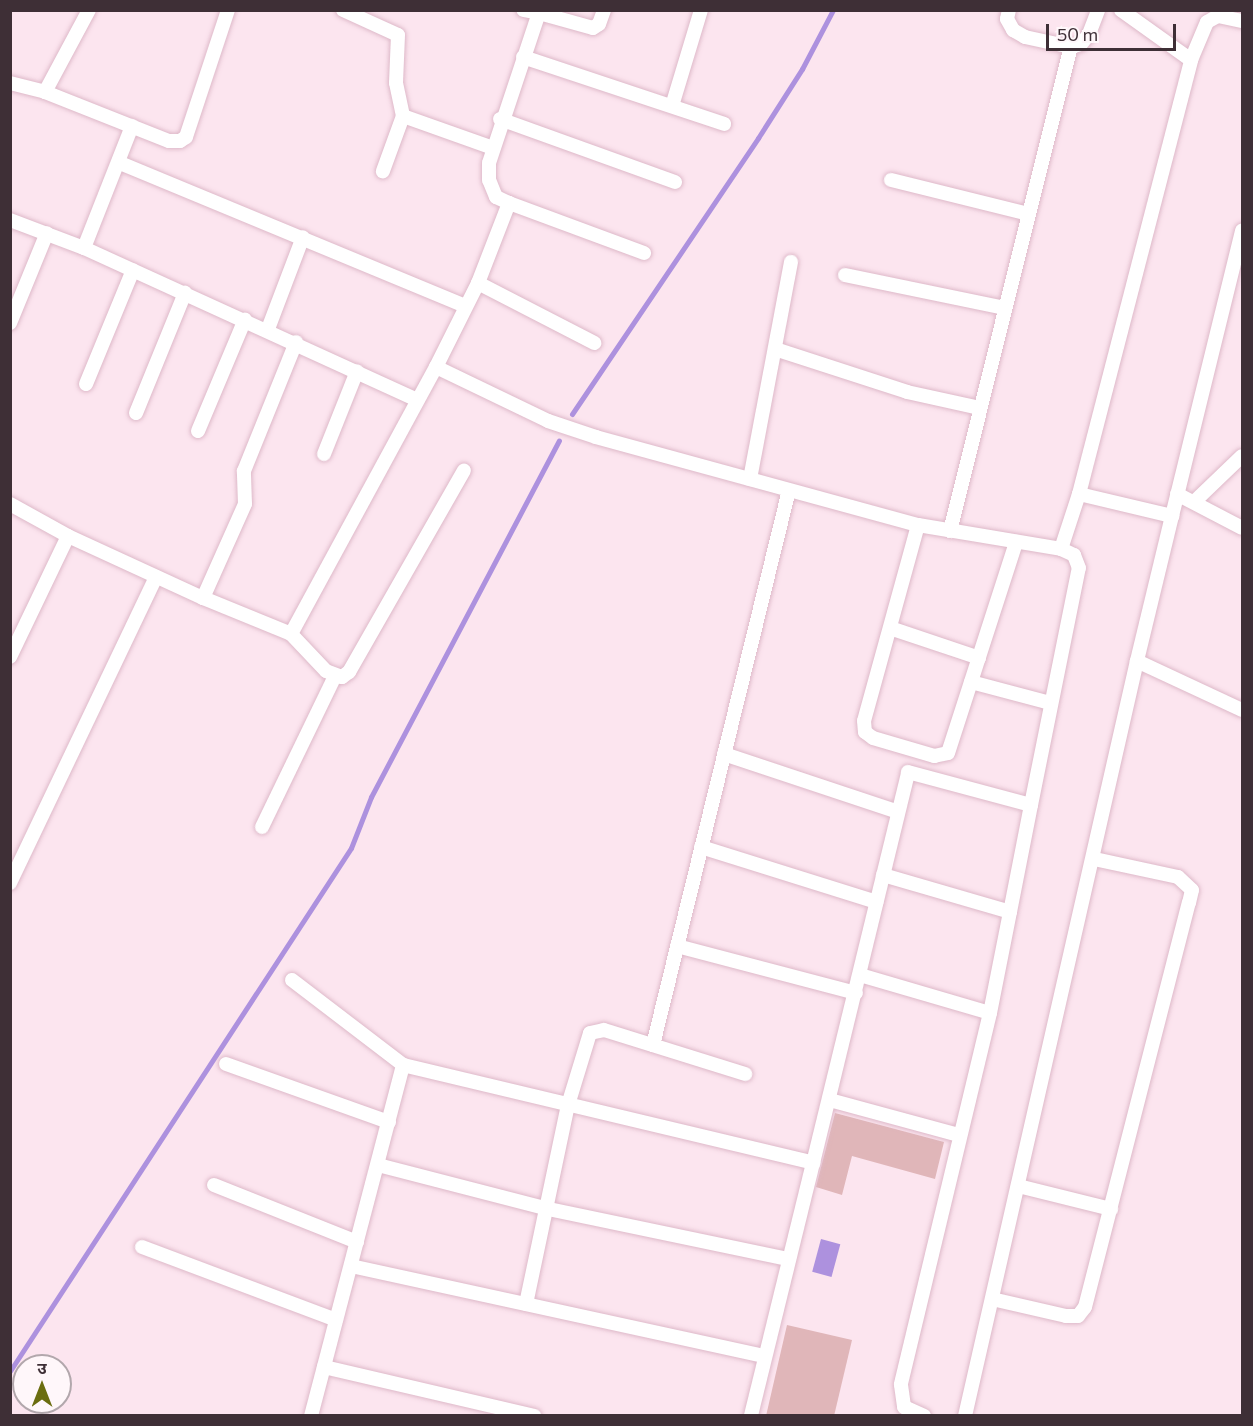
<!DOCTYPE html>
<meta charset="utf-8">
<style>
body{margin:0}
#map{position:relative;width:1253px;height:1426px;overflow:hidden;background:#fce5ef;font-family:Commissioner,"Noto Sans Devanagari",sans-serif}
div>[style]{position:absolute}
.water>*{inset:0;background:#ad91de;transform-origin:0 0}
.stream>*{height:5px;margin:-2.5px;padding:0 2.5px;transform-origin:2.5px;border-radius:2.5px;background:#ad91de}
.building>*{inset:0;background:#e0b6b9}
.roads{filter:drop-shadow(0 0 2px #deb9c9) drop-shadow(0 0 2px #deb9c9)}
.street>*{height:14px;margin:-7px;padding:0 7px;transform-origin:7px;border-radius:7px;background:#fff}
span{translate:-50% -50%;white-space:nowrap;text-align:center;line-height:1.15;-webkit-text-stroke:5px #fff7fa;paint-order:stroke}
.frame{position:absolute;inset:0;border:12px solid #3e2f36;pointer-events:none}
.north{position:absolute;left:12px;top:1354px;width:60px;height:60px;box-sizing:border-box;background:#fff7fa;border:2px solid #b2a7ac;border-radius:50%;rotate:0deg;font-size:16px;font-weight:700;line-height:24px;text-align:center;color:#3e2f36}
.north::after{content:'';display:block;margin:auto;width:21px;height:27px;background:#6b6d0f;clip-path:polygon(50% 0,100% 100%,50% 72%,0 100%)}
.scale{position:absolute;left:1046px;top:24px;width:130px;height:27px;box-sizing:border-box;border:3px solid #3e2f36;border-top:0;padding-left:8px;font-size:18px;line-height:21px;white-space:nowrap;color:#3e2f36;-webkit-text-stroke:4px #fff7fa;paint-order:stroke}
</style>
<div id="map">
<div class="water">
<i style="left:821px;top:1239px;width:20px;height:34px;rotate:15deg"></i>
</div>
<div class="stream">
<i style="left:572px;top:414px;width:333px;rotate:-56deg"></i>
<i style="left:758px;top:138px;width:82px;rotate:-57.5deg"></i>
<i style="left:802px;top:69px;width:67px;rotate:-62.3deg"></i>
<i style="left:10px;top:1371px;width:624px;rotate:-56.9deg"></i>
<i style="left:351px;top:848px;width:55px;rotate:-68.6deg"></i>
<i style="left:371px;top:797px;width:403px;rotate:-62.2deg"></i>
</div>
<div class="building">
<i style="clip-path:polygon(835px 1113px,944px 1142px,935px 1179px,852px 1156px,842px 1195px,816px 1187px)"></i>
<i style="clip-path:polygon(787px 1325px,852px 1340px,834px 1416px,766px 1416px)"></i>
</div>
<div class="roads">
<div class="street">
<i style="left:343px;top:10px;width:60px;rotate:24.4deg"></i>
<i style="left:398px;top:35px;width:48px;rotate:92.4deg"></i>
<i style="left:396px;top:83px;width:34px;rotate:78deg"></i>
<i style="left:403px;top:116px;width:59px;rotate:110deg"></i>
<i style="left:1009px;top:10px;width:9px;rotate:103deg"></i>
<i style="left:1007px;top:19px;width:13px;rotate:61deg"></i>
<i style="left:1013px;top:30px;width:14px;rotate:30deg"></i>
<i style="left:1025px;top:37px;width:47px;rotate:12.3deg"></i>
<i style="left:1071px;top:47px;width:10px;rotate:-17deg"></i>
<i style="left:1081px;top:44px;width:13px;rotate:-51deg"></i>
<i style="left:1089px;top:34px;width:26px;rotate:-69deg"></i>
<i style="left:1121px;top:10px;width:86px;rotate:35.5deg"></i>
<i style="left:539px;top:13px;width:56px;rotate:15.5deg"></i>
<i style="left:593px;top:28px;width:7px;rotate:-34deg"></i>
<i style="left:599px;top:24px;width:15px;rotate:-70deg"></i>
<i style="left:523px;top:57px;width:212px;rotate:18.4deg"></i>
<i style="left:10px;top:83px;width:36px;rotate:14deg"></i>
<i style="left:45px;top:92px;width:133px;rotate:21.6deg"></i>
<i style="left:169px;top:141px;width:11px"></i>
<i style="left:180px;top:141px;width:7px;rotate:-34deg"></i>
<i style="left:186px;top:137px;width:134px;rotate:-71.7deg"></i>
<i style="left:45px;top:92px;width:93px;rotate:-61.8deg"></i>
<i style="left:672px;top:106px;width:100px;rotate:-73.2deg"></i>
<i style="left:403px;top:116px;width:96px;rotate:19.6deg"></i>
<i style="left:500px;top:119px;width:186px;rotate:19.8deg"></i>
<i style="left:132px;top:126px;width:131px;rotate:111.5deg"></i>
<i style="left:84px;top:248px;width:366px;rotate:24.5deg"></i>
<i style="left:120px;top:163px;width:373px;rotate:22.5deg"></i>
<i style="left:891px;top:180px;width:141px;rotate:13.9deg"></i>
<i style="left:509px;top:203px;width:144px;rotate:20.3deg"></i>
<i style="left:10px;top:220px;width:79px;rotate:20.7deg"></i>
<i style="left:845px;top:275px;width:163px;rotate:11.7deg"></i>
<i style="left:478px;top:283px;width:131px;rotate:27.3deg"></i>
<i style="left:10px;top:323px;width:97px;rotate:-67.7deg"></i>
<i style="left:268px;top:329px;width:98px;rotate:-69.2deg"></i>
<i style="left:775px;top:349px;width:139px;rotate:18deg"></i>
<i style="left:907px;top:392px;width:75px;rotate:12.4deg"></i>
<i style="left:436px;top:367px;width:94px;rotate:-63.4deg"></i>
<i style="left:478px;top:283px;width:86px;rotate:-68.8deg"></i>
<i style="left:509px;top:203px;width:14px;rotate:-155deg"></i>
<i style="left:496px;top:197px;width:18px;rotate:-112deg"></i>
<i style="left:489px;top:180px;width:17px;rotate:-90deg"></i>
<i style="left:489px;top:163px;width:158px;rotate:-71.6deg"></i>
<i style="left:539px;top:13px;width:16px;rotate:-169deg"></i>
<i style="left:86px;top:384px;width:123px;rotate:-67.6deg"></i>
<i style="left:136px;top:413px;width:130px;rotate:-67.8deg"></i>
<i style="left:198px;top:431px;width:121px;rotate:-67.2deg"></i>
<i style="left:324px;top:454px;width:89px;rotate:-68.3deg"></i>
<i style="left:750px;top:479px;width:221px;rotate:-79.3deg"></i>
<i style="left:1079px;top:494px;width:448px;rotate:-75.5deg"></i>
<i style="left:1191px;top:60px;width:41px;rotate:-67.2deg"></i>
<i style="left:1207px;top:22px;width:13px;rotate:-29deg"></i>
<i style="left:1218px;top:16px;width:25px;rotate:12deg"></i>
<i style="left:1177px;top:494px;width:73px;rotate:27.6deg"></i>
<i style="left:1194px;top:502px;width:66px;rotate:-43.8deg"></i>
<i style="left:10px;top:504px;width:66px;rotate:28.9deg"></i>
<i style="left:1172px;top:516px;width:294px;rotate:-76.2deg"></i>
<i style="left:918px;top:525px;width:203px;rotate:105.4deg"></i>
<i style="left:864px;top:721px;width:11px;rotate:85deg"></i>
<i style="left:865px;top:732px;width:10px;rotate:37deg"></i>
<i style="left:873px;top:738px;width:64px;rotate:16.4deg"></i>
<i style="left:934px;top:756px;width:14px;rotate:-12deg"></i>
<i style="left:948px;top:753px;width:222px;rotate:-72.1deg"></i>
<i style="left:950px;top:531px;width:499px;rotate:-76deg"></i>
<i style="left:203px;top:598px;width:103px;rotate:-65.9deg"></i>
<i style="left:245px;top:504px;width:33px;rotate:-92deg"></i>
<i style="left:244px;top:471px;width:139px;rotate:-68deg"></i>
<i style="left:890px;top:628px;width:94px;rotate:18.6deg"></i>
<i style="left:291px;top:634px;width:51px;rotate:46.6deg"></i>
<i style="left:326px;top:671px;width:17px;rotate:21deg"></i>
<i style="left:342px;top:677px;width:9px;rotate:-36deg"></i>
<i style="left:349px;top:672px;width:232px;rotate:-60.3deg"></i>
<i style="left:10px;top:657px;width:134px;rotate:-64.4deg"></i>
<i style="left:68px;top:536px;width:149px;rotate:24.7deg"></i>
<i style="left:203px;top:598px;width:95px;rotate:22.2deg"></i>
<i style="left:291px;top:634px;width:304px;rotate:-61.5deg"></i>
<i style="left:436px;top:367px;width:124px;rotate:25.7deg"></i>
<i style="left:548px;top:421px;width:51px;rotate:18.4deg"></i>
<i style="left:596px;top:437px;width:334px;rotate:15.3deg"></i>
<i style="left:918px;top:525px;width:145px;rotate:9.5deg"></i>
<i style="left:1061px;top:549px;width:58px;rotate:-71.9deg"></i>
<i style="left:1079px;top:494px;width:96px;rotate:13.3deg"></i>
<i style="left:1172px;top:516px;width:149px;rotate:103.6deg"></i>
<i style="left:971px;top:682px;width:82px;rotate:14.9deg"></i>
<i style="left:724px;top:754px;width:183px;rotate:18.4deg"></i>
<i style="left:262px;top:827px;width:168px;rotate:-64.2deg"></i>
<i style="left:701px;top:847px;width:184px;rotate:17.4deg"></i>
<i style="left:883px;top:875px;width:132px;rotate:16.2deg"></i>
<i style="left:1010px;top:912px;width:103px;rotate:101.2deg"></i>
<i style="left:990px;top:1013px;width:382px;rotate:103.5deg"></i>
<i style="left:901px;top:1385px;width:22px;rotate:82deg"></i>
<i style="left:904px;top:1407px;width:22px;rotate:24deg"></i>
<i style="left:10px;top:883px;width:339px;rotate:-64.5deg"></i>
<i style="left:1010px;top:912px;width:109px;rotate:-78.9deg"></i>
<i style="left:677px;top:946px;width:185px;rotate:14.7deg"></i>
<i style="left:860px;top:975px;width:135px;rotate:16.3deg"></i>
<i style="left:292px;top:980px;width:140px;rotate:37.4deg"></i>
<i style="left:653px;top:1045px;width:571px;rotate:-76.23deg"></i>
<i style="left:226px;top:1064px;width:173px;rotate:19.6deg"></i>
<i style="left:830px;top:1100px;width:134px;rotate:15.2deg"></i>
<i style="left:813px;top:1163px;width:402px;rotate:-76.3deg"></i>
<i style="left:908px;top:772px;width:127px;rotate:15deg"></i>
<i style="left:1031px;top:805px;width:242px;rotate:-78.6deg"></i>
<i style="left:1079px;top:568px;width:14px;rotate:-111deg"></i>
<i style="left:1074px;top:555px;width:14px;rotate:-155deg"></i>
<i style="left:378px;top:1165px;width:171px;rotate:14.5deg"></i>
<i style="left:544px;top:1208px;width:250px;rotate:11.8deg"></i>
<i style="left:214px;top:1185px;width:154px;rotate:21.7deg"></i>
<i style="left:1018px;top:1186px;width:96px;rotate:13.9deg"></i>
<i style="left:142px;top:1247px;width:207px;rotate:20.6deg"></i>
<i style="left:351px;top:1266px;width:422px;rotate:12.3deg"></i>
<i style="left:992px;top:1299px;width:76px;rotate:12.9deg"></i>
<i style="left:1066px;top:1316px;width:12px"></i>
<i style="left:1078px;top:1316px;width:11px;rotate:-52deg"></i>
<i style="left:1085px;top:1307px;width:417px;rotate:-75.6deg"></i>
<i style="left:1189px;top:903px;width:13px;rotate:-77deg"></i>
<i style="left:1192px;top:890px;width:19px;rotate:-137deg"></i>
<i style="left:1178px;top:877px;width:85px;rotate:-167.8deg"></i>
<i style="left:526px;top:1304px;width:203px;rotate:-78.1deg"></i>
<i style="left:568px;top:1105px;width:75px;rotate:-73deg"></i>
<i style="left:590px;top:1033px;width:14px;rotate:-12deg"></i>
<i style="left:604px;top:1030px;width:148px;rotate:17.3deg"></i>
<i style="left:324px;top:1367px;width:216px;rotate:13.1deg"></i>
<i style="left:311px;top:1416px;width:363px;rotate:-75.3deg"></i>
<i style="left:403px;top:1065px;width:422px;rotate:13.4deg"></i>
<i style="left:813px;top:1163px;width:260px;rotate:103.8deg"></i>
<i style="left:965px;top:1416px;width:774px;rotate:-77.17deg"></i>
<i style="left:1137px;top:661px;width:116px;rotate:25deg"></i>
</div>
</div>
<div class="frame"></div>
<div class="north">उ</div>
<div class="scale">50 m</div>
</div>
